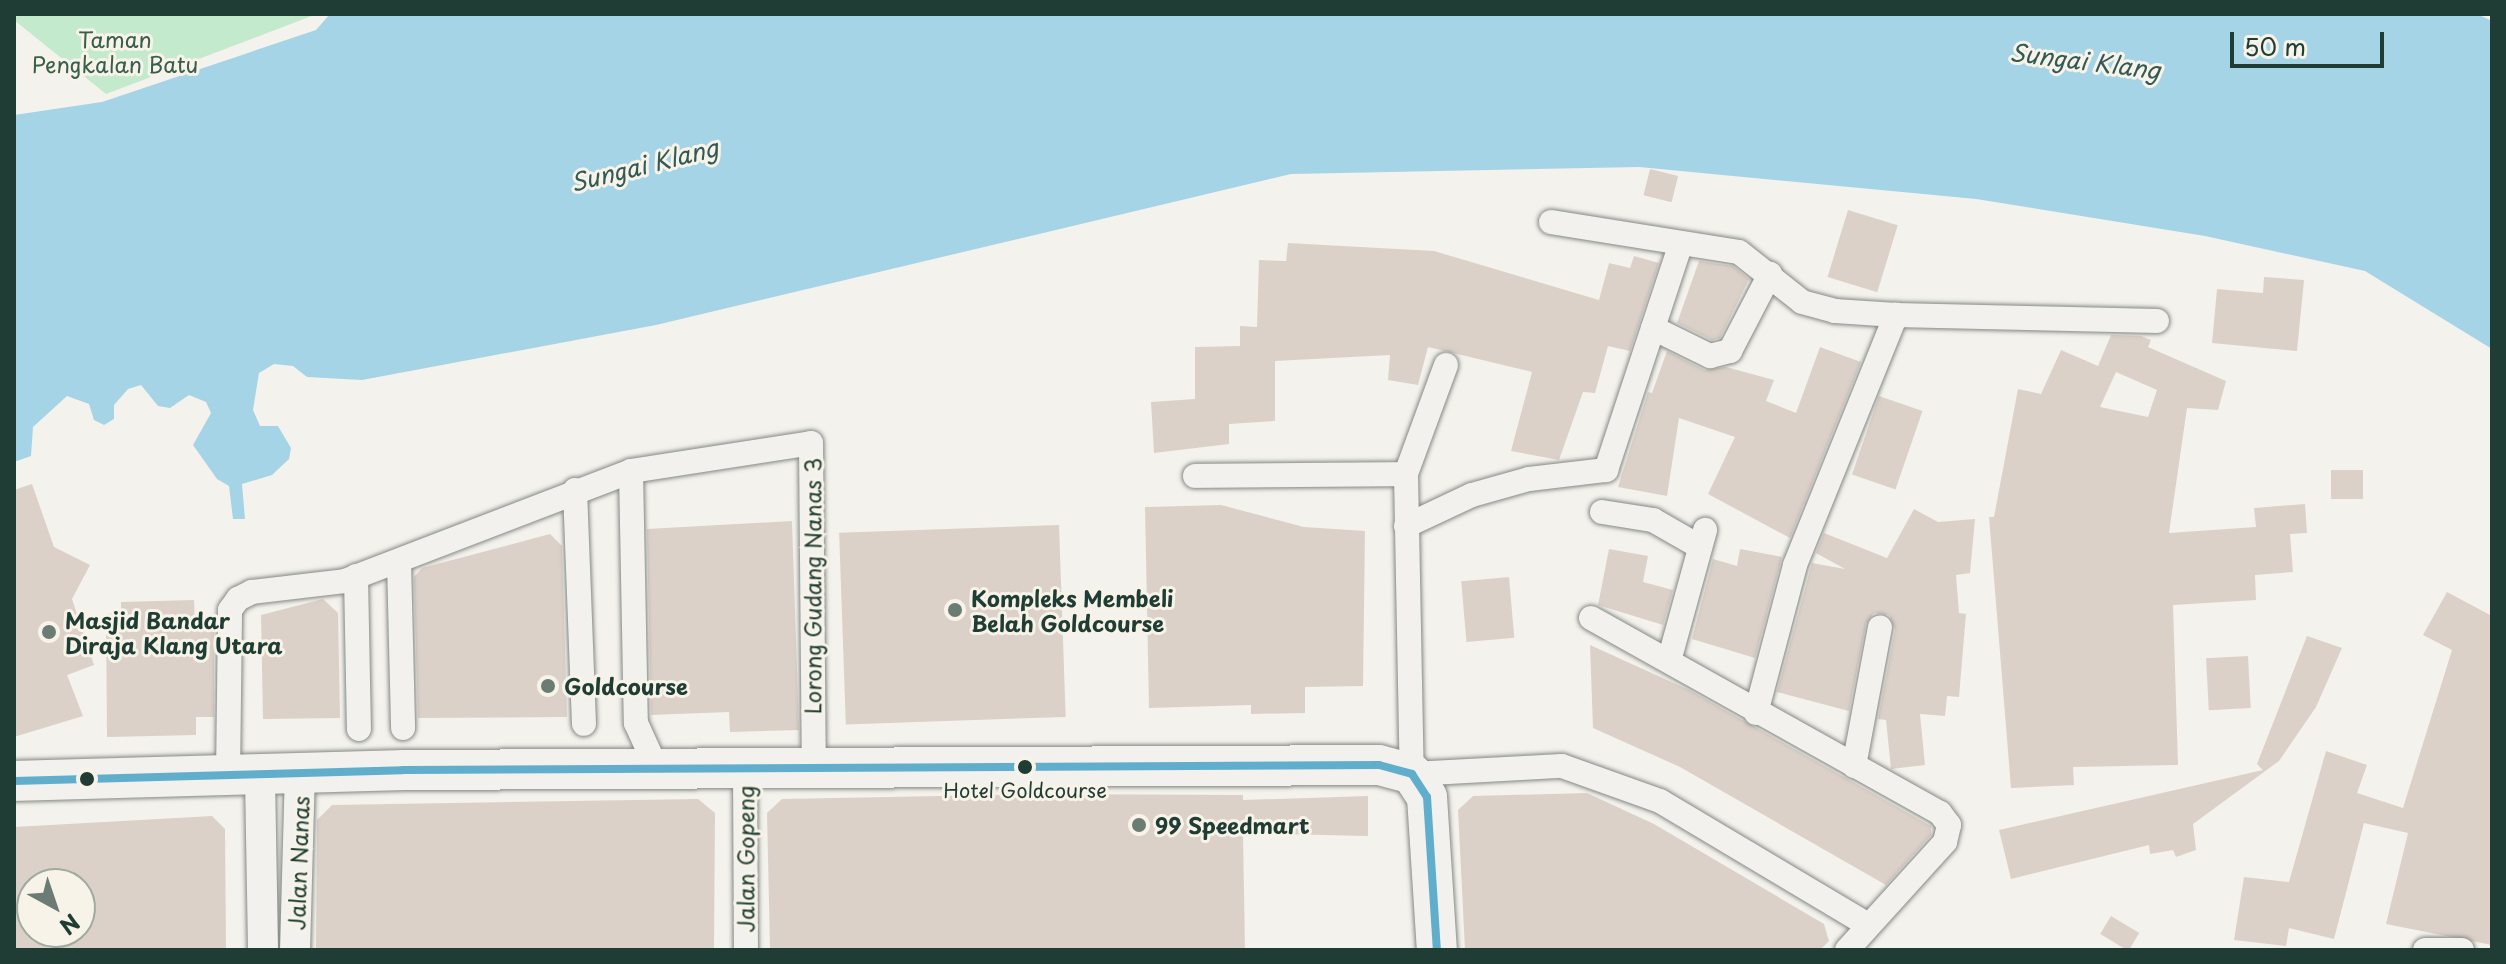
<!DOCTYPE html>
<style>
body{margin:0}
#map{position:relative;width:2506px;height:964px;overflow:hidden;background:#f4f2ec;font-family:"Playpen Sans",sans-serif}
div>[style]{position:absolute}
.green>*{inset:0;background:#c3eacc}
.water>*{inset:0;background:#a6d4e7}
.building>*{inset:0;background:#dcd1c9;transform-origin:0 0}
.roads{filter:drop-shadow(0 0 2px #848985) drop-shadow(0 0 2px #848985)}
.minor>*{height:24px;margin:-12px;padding:0 12px;transform-origin:12px;border-radius:12px;background:#f2f1ed}
.tertiary>*{height:30px;margin:-15px;padding:0 15px;transform-origin:15px;border-radius:15px;background:#f2f1ed}
.trunk>*{height:40px;margin:-20px;padding:0 20px;transform-origin:20px;border-radius:20px;background:#f2f1ed}
.bus-1>*{height:8px;margin:-4px;padding:0 4px;transform-origin:4px;border-radius:4px;background:#61aecc}
.dots>*{width:22px;height:22px;translate:-50% -50%;box-sizing:border-box;border:4px solid #f7f3e8;border-radius:50%}
span{translate:-50% -50%;white-space:nowrap;text-align:center;line-height:1.15;-webkit-text-stroke:6px #f7f3e8;paint-order:stroke}
.bus-label{font-size:20px;color:#1f3d34}
.park-label{font-size:22px;color:#385e4d}
.street-label{font-size:22px;color:#1f3d34}
.poi-label{font-size:22px;color:#1f3d34;font-weight:700}
.left{translate:0 -50%;text-align:left}
.water-label{font-size:24px;color:#335957;font-style:italic}
.frame{position:absolute;inset:0;border:16px solid #1f3d34;pointer-events:none}
.north{position:absolute;left:16px;top:868px;width:80px;height:80px;box-sizing:border-box;background:#f7f3e8;border:2px solid #a1aaa0;border-radius:50%;rotate:140deg;font-size:22px;font-weight:700;line-height:32px;text-align:center;color:#1f3d34}
.north::after{content:'';display:block;margin:auto;width:28px;height:36px;background:#6a7c74;clip-path:polygon(50% 0,100% 100%,50% 72%,0 100%)}
.scale{position:absolute;left:2230px;top:32px;width:154px;height:36px;box-sizing:border-box;border:4px solid #1f3d34;border-top:0;padding-left:10px;font-size:24px;line-height:28px;white-space:nowrap;color:#1f3d34;-webkit-text-stroke:6px #f7f3e8;paint-order:stroke}
</style>
<div id="map">
<div class="green">
<i style="clip-path:polygon(14px 14px,317px 14px,106px 94px,14px 20px)"></i>
</div>
<div class="water">
<i style="clip-path:polygon(330px 14px,2477px 14px,2492px 21px,2492px 349px,2365px 271px,2205px 236px,1976px 199px,1639px 167px,1291px 174px,656px 325px,362px 380px,307px 377px,293px 366px,274px 364px,259px 373px,253px 410px,260px 426px,278px 426px,291px 448px,289px 459px,272px 475px,242px 484px,245px 519px,233px 519px,229px 486px,217px 479px,193px 445px,211px 413px,206px 402px,189px 395px,170px 408px,158px 406px,141px 385px,128px 389px,114px 405px,114px 419px,104px 425px,94px 420px,89px 404px,67px 396px,33px 427px,31px 456px,14px 462px,14px 115px,102px 102px,316px 30px)"></i>
</div>
<div class="building">
<i style="left:1650px;top:169px;width:29px;height:27px;rotate:14deg"></i>
<i style="left:1848px;top:210px;width:52px;height:70px;rotate:17deg"></i>
<i style="clip-path:polygon(1288px 243px,1434px 251px,1599px 300px,1609px 263px,1630px 268px,1634px 256px,1659px 263px,1630px 351px,1608px 346px,1595px 393px,1583px 392px,1559px 460px,1511px 451px,1532px 372px,1428px 347px,1418px 385px,1388px 380px,1390px 355px,1275px 361px,1275px 421px,1229px 424px,1229px 444px,1154px 453px,1151px 402px,1195px 399px,1195px 347px,1240px 346px,1240px 326px,1257px 327px,1259px 260px,1286px 261px)"></i>
<i style="clip-path:polygon(1699px 261px,1733px 266px,1749px 279px,1720px 338px,1712px 340px,1677px 323px)"></i>
<i style="clip-path:polygon(2264px 277px,2304px 280px,2297px 351px,2212px 343px,2217px 289px,2263px 293px)"></i>
<i style="clip-path:polygon(evenodd,2111px 335px,2141px 336px,2151px 340px,2148px 347px,2226px 381px,2218px 410px,2187px 408px,2169px 533px,2256px 527px,2254px 508px,2305px 504px,2307px 533px,2290px 534px,2293px 572px,2255px 575px,2256px 600px,2173px 605px,2178px 765px,2073px 767px,2074px 785px,2011px 788px,1989px 517px,1994px 517px,2018px 389px,2041px 394px,2061px 350px,2098px 366px,2111px 335px,2116px 372px,2157px 390px,2148px 417px,2100px 407px,2116px 372px)"></i>
<i style="clip-path:polygon(1820px 347px,1861px 362px,1790px 538px,1708px 494px,1735px 437px,1679px 418px,1667px 496px,1618px 487px,1648px 392px,1652px 393px,1667px 351px,1704px 370px,1726px 367px,1774px 380px,1766px 401px,1796px 413px)"></i>
<i style="left:1879px;top:396px;width:46px;height:83px;rotate:19deg"></i>
<i style="left:2331px;top:470px;width:32px;height:29px"></i>
<i style="clip-path:polygon(32px 484px,54px 547px,90px 565px,72px 599px,94px 665px,67px 675px,83px 716px,14px 737px,14px 490px)"></i>
<i style="clip-path:polygon(1221px 505px,1304px 527px,1365px 531px,1363px 686px,1305px 687px,1305px 713px,1251px 714px,1251px 705px,1149px 708px,1145px 507px)"></i>
<i style="clip-path:polygon(1914px 509px,1938px 522px,1975px 519px,1970px 573px,1956px 575px,1959px 613px,1966px 614px,1959px 697px,1947px 696px,1945px 716px,1920px 714px,1925px 765px,1891px 769px,1886px 720px,1878px 719px,1895px 630px,1889px 615px,1874px 613px,1866px 624px,1849px 711px,1777px 692px,1812px 563px,1845px 569px,1816px 553px,1824px 533px,1887px 558px)"></i>
<i style="clip-path:polygon(792px 521px,799px 730px,730px 732px,729px 712px,651px 715px,647px 529px)"></i>
<i style="left:1059px;top:525px;width:192px;height:220px;rotate:88deg"></i>
<i style="clip-path:polygon(550px 534px,562px 546px,567px 717px,418px 718px,414px 577px,422px 568px)"></i>
<i style="clip-path:polygon(1609px 549px,1648px 556px,1643px 582px,1673px 590px,1663px 625px,1598px 605px)"></i>
<i style="clip-path:polygon(1740px 549px,1782px 557px,1755px 658px,1692px 639px,1713px 559px,1737px 566px)"></i>
<i style="left:1509px;top:577px;width:61px;height:48px;rotate:85deg"></i>
<i style="clip-path:polygon(2447px 592px,2492px 616px,2492px 945px,2386px 924px,2408px 833px,2364px 823px,2334px 939px,2289px 928px,2286px 946px,2234px 940px,2244px 877px,2289px 882px,2326px 751px,2367px 765px,2357px 793px,2403px 808px,2452px 650px,2423px 635px)"></i>
<i style="clip-path:polygon(323px 599px,338px 613px,340px 718px,263px 719px,261px 615px)"></i>
<i style="clip-path:polygon(194px 600px,195px 627px,214px 626px,214px 717px,196px 717px,196px 735px,107px 737px,106px 614px,121px 613px,121px 602px)"></i>
<i style="clip-path:polygon(2307px 636px,2342px 648px,2316px 707px,2279px 761px,2193px 824px,2196px 850px,2176px 857px,2173px 850px,2150px 854px,2149px 845px,2011px 879px,1999px 830px,2263px 770px,2257px 764px)"></i>
<i style="clip-path:polygon(1590px 645px,1689px 690px,1931px 826px,1931px 835px,1886px 885px,1680px 767px,1593px 728px)"></i>
<i style="left:2248px;top:656px;width:52px;height:42px;rotate:87deg"></i>
<i style="clip-path:polygon(1587px 793px,1654px 824px,1824px 924px,1829px 941px,1820px 950px,1465px 950px,1458px 810px,1473px 796px)"></i>
<i style="clip-path:polygon(1043px 794px,1243px 795px,1243px 800px,1368px 796px,1368px 836px,1243px 833px,1245px 950px,770px 950px,767px 813px,782px 799px)"></i>
<i style="clip-path:polygon(698px 799px,715px 813px,714px 950px,316px 950px,317px 820px,332px 805px)"></i>
<i style="clip-path:polygon(evenodd,212px 816px,225px 829px,226px 950px,14px 950px,14px 827px,212px 816px,32px 884px,80px 884px,80px 932px,32px 932px,32px 884px)"></i>
<i style="left:2111px;top:916px;width:33px;height:21px;rotate:31deg"></i>
</div>
<div class="roads">
<div class="minor">
<i style="left:1551px;top:222px;width:190px;rotate:9.1deg"></i>
<i style="left:1739px;top:252px;width:80px;rotate:38.4deg"></i>
<i style="left:1802px;top:302px;width:34px;rotate:15deg"></i>
<i style="left:1835px;top:311px;width:61px;rotate:3.8deg"></i>
<i style="left:1653px;top:328px;width:64px;rotate:26.2deg"></i>
<i style="left:1710px;top:356px;width:21px;rotate:-14deg"></i>
<i style="left:1730px;top:351px;width:87px;rotate:-62.5deg"></i>
<i style="left:1446px;top:365px;width:116px;rotate:110.2deg"></i>
<i style="left:1406px;top:474px;width:300px;rotate:88.9deg"></i>
<i style="left:1412px;top:774px;width:150px;rotate:-3.1deg"></i>
<i style="left:1562px;top:766px;width:104px;rotate:19.7deg"></i>
<i style="left:1660px;top:801px;width:242px;rotate:30.8deg"></i>
<i style="left:631px;top:471px;width:252px;rotate:88.9deg"></i>
<i style="left:636px;top:723px;width:48px;rotate:65.6deg"></i>
<i style="left:1195px;top:476px;width:211px;rotate:-0.5deg"></i>
<i style="left:575px;top:490px;width:234px;rotate:87.8deg"></i>
<i style="left:1602px;top:512px;width:52px;rotate:8.9deg"></i>
<i style="left:1653px;top:520px;width:54px;rotate:29.9deg"></i>
<i style="left:1406px;top:526px;width:73px;rotate:-25.2deg"></i>
<i style="left:1472px;top:495px;width:59px;rotate:-15.7deg"></i>
<i style="left:1529px;top:479px;width:78px;rotate:-6.7deg"></i>
<i style="left:1606px;top:470px;width:236px;rotate:-71.7deg"></i>
<i style="left:399px;top:561px;width:167px;rotate:88.6deg"></i>
<i style="left:356px;top:576px;width:153px;rotate:88.9deg"></i>
<i style="left:1591px;top:618px;width:400px;rotate:29.2deg"></i>
<i style="left:1940px;top:813px;width:15px;rotate:53deg"></i>
<i style="left:1949px;top:825px;width:17px;rotate:103deg"></i>
<i style="left:1945px;top:842px;width:146px;rotate:132.2deg"></i>
<i style="left:1669px;top:661px;width:136px;rotate:-74.6deg"></i>
<i style="left:1756px;top:713px;width:153px;rotate:-75.2deg"></i>
<i style="left:1795px;top:565px;width:270px;rotate:-68deg"></i>
<i style="left:1896px;top:315px;width:261px;rotate:1.3deg"></i>
<i style="left:1854px;top:766px;width:141px;rotate:-79.4deg"></i>
<i style="left:745px;top:767px;width:183px;rotate:89.7deg"></i>
<i style="left:228px;top:777px;width:167px;rotate:-89.3deg"></i>
<i style="left:230px;top:610px;width:14px;rotate:-54deg"></i>
<i style="left:238px;top:599px;width:16px;rotate:-27deg"></i>
<i style="left:252px;top:592px;width:94px;rotate:-6.7deg"></i>
<i style="left:345px;top:581px;width:306px;rotate:-21deg"></i>
<i style="left:631px;top:471px;width:182px;rotate:-8.8deg"></i>
<i style="left:811px;top:443px;width:324px;rotate:89.5deg"></i>
<i style="left:2425px;top:950px;width:37px"></i>
</div>
<div class="tertiary">
<i style="left:260px;top:777px;width:173px;rotate:89deg"></i>
<i style="left:295px;top:950px;width:174px;rotate:-88.4deg"></i>
</div>
<div class="trunk">
<i style="left:14px;top:781px;width:389px;rotate:-1.6deg"></i>
<i style="left:403px;top:770px;width:976px;rotate:-0.29deg"></i>
<i style="left:1379px;top:765px;width:34px;rotate:15deg"></i>
<i style="left:1412px;top:774px;width:27px;rotate:57deg"></i>
<i style="left:1427px;top:797px;width:153px;rotate:86.3deg"></i>
</div>
</div>
<div class="bus-1">
<i style="left:14px;top:781px;width:389px;rotate:-1.6deg"></i>
<i style="left:403px;top:770px;width:976px;rotate:-0.29deg"></i>
<i style="left:1379px;top:765px;width:34px;rotate:15deg"></i>
<i style="left:1412px;top:774px;width:27px;rotate:57deg"></i>
<i style="left:1427px;top:797px;width:153px;rotate:86.3deg"></i>
</div>
<div class="dots">
<i style="left:955px;top:610px;background:#6a7c74"></i>
<i style="left:49px;top:632px;background:#6a7c74"></i>
<i style="left:548px;top:686px;background:#6a7c74"></i>
<i style="left:1025px;top:767px;background:#1f3d34"></i>
<i style="left:87px;top:779px;background:#1f3d34"></i>
<i style="left:1139px;top:825px;background:#6a7c74"></i>
</div>
<div class="bus-label">
<span style="left:1025px;top:790px">Hotel Goldcourse</span>
</div>
<div class="park-label">
<span style="left:115px;top:51px">Taman<br>Pengkalan Batu</span>
</div>
<div class="street-label">
<span style="left:812px;top:586px;rotate:-90deg">Lorong Gudang Nanas 3</span>
<span style="left:745px;top:859px;rotate:-90deg">Jalan Gopeng</span>
<span style="left:298px;top:863px;rotate:-88deg">Jalan Nanas</span>
</div>
<div class="poi-label">
<span class="left" style="left:971px;top:610px">Kompleks Membeli<br>Belah Goldcourse</span>
<span class="left" style="left:65px;top:632px">Masjid Bandar<br>Diraja Klang Utara</span>
<span class="left" style="left:564px;top:686px">Goldcourse</span>
<span class="left" style="left:1155px;top:825px">99 Speedmart</span>
</div>
<div class="water-label">
<span style="left:2085px;top:61px;rotate:7deg">Sungai Klang</span>
<span style="left:644px;top:165px;rotate:-14deg">Sungai Klang</span>
</div>
<div class="frame"></div>
<div class="north">N</div>
<div class="scale">50 m</div>
</div>
